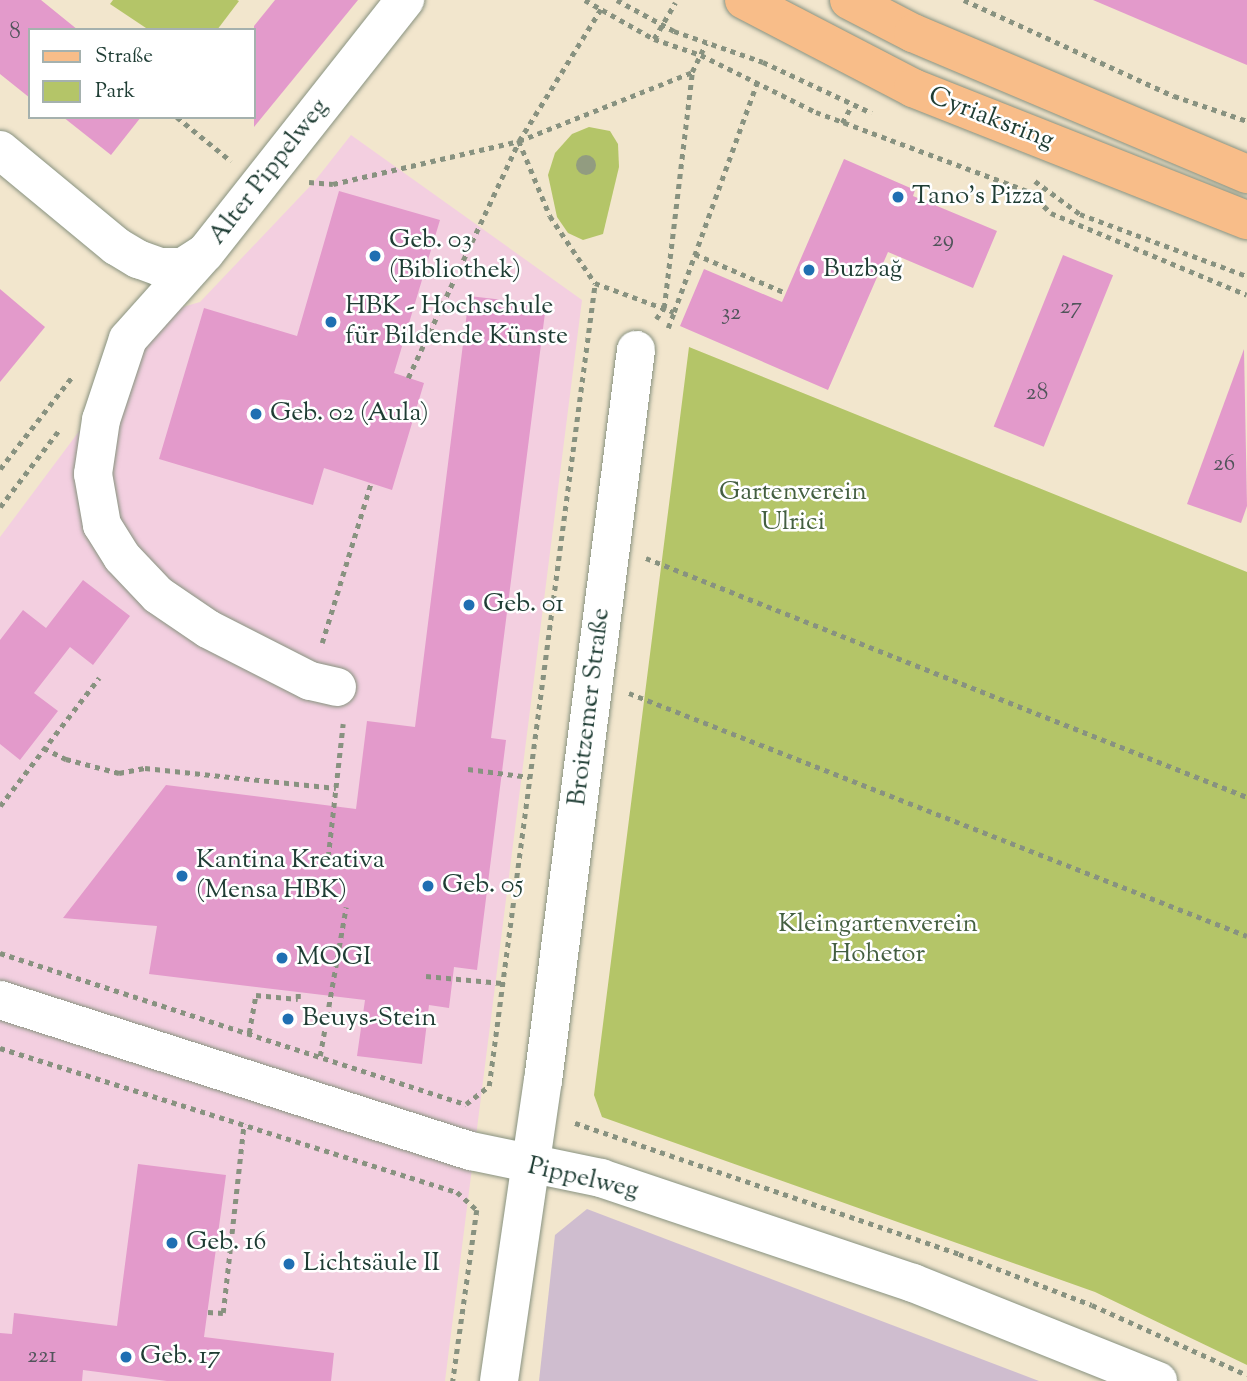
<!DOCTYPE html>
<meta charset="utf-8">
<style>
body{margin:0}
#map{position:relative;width:1247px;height:1381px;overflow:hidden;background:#f2e6cd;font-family:"Sorts Mill Goudy",serif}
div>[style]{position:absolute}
.built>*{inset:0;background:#f3cfe0}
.industrial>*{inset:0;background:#cfbdcf}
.green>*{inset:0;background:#b4c568}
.building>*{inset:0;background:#e39acb;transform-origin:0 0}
.path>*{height:4.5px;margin-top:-2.25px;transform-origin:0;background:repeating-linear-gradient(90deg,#889280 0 5px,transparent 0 10px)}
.roads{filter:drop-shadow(0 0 2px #889280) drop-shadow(0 0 2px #889280)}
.minor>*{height:38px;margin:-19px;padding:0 19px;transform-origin:19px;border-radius:19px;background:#fff}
.major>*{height:38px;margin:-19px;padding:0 19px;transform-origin:19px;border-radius:19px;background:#f8bd89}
.trees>*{width:20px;height:20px;margin:-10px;border-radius:50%;background:#929c80}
.dots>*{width:19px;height:19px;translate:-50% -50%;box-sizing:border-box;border:4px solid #fff;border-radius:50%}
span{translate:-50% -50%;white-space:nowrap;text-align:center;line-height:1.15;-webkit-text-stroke:5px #fff;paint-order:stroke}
.number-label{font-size:23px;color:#50545a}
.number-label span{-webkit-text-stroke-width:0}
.street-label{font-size:26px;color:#1f3d34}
.poi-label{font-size:26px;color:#1f3d34}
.left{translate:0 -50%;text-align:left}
.park-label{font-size:26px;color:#445f41}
.legend{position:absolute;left:28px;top:28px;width:228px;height:91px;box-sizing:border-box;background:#fff;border:2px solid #a5b1ae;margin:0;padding:9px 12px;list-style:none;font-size:21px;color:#1f3d34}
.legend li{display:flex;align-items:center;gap:14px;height:35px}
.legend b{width:35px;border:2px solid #a5b1ae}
</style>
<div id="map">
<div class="built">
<i style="clip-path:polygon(351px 135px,582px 300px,445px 1381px,0 1381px,0 537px,169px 311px,200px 302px,314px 182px)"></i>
</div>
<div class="industrial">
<i style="clip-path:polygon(587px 1209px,1039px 1381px,539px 1381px,555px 1235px)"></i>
</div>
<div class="green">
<i style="clip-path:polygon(113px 0,237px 0,239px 1px,217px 30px,149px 30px,110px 4px)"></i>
<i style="clip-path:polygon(589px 127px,610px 131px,618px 144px,619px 167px,603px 234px,583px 240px,568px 233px,557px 217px,548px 175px,555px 153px,572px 134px)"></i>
<i style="clip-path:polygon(689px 347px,1247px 572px,1247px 1365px,1095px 1292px,602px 1117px,594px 1095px)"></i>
</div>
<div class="building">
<i style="clip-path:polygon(0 0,41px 0,78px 30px,30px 30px,30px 98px,0 74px)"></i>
<i style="clip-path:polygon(275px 0,358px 0,254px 127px,254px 26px)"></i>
<i style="clip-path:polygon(1093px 0,1247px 0,1247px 65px,1180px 37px)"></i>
<i style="clip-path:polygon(63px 117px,141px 117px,111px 155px)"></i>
<i style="clip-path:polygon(844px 159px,915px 190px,913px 196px,997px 231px,973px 288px,888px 252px,828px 390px,680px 326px,704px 269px,782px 302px)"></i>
<i style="clip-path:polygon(339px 191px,440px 220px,394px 373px,424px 383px,392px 490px,324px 468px,313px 505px,159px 459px,204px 308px,297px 336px)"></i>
<i style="left:1063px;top:255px;width:54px;height:185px;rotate:22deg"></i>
<i style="clip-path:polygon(0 289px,45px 327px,0 382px)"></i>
<i style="clip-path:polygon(469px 296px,546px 305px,491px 738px,506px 740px,477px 970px,454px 967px,449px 1008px,429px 1005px,422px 1064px,357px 1056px,365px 1000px,149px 974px,157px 926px,63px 918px,166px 785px,356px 809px,367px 721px,415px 727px)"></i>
<i style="clip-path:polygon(1244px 349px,1247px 506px,1241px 523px,1187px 504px)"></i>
<i style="clip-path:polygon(83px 580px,130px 616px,93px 665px,70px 647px,34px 693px,58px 711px,20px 760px,0 744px,0 640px,23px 610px,46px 628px)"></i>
<i style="clip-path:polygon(138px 1164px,226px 1175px,204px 1337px,334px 1353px,331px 1381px,167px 1381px,83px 1370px,82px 1381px,0 1381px,0 1333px,12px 1334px,14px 1313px,117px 1326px)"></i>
</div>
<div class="path">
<i style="left:585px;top:0;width:79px;rotate:29.5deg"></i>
<i style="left:654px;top:39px;width:50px;rotate:18.8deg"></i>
<i style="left:701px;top:55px;width:128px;rotate:26.4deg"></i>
<i style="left:816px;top:112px;width:228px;rotate:20.5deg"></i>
<i style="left:1030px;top:192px;width:30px;rotate:45deg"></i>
<i style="left:1051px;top:213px;width:212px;rotate:22.7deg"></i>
<i style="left:617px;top:0;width:65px;rotate:28.5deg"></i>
<i style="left:674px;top:31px;width:94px;rotate:19.2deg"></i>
<i style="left:763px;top:62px;width:120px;rotate:25.1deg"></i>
<i style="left:964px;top:0;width:231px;rotate:24.6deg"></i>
<i style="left:1174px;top:96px;width:77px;rotate:18.9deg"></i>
<i style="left:654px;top:39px;width:42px;rotate:-59.7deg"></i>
<i style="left:177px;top:117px;width:70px;rotate:39.2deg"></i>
<i style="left:842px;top:123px;width:18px;rotate:-61deg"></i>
<i style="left:519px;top:141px;width:81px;rotate:67.5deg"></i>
<i style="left:550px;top:216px;width:81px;rotate:56.1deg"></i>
<i style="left:595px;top:283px;width:84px;rotate:20.2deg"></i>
<i style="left:674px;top:312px;width:244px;rotate:-70.1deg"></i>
<i style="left:1035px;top:181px;width:56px;rotate:36.3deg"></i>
<i style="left:1080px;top:214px;width:178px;rotate:20.4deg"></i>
<i style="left:309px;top:182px;width:24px;rotate:5deg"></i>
<i style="left:333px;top:184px;width:191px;rotate:-13deg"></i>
<i style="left:519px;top:141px;width:186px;rotate:-21.7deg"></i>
<i style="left:695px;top:254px;width:99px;rotate:23.2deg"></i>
<i style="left:656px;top:319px;width:14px;rotate:-54deg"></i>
<i style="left:664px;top:308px;width:238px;rotate:-83.2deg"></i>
<i style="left:692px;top:72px;width:32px;rotate:-64deg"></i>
<i style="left:668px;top:328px;width:17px;rotate:-69deg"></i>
<i style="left:408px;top:378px;width:262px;rotate:-64.9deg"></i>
<i style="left:519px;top:141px;width:155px;rotate:-58.2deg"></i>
<i style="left:0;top:469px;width:117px;rotate:-52deg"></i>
<i style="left:0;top:507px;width:97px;rotate:-52.5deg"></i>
<i style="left:646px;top:558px;width:647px;rotate:21.69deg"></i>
<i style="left:322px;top:643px;width:167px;rotate:-73deg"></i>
<i style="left:629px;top:693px;width:664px;rotate:21.46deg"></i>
<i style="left:44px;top:748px;width:25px;rotate:27deg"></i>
<i style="left:66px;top:759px;width:55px;rotate:14.8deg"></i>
<i style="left:119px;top:773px;width:26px;rotate:-11deg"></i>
<i style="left:145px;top:768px;width:192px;rotate:6deg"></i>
<i style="left:468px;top:769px;width:62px;rotate:7.5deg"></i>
<i style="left:0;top:806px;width:162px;rotate:-52.3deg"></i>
<i style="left:328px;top:857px;width:134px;rotate:-83.6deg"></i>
<i style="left:0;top:953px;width:490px;rotate:18deg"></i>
<i style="left:466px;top:1104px;width:29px;rotate:-38deg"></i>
<i style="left:489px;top:1086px;width:810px;rotate:-82.48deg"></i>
<i style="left:426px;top:976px;width:76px;rotate:5.3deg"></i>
<i style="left:249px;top:1033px;width:39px;rotate:-80deg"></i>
<i style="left:256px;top:995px;width:42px;rotate:5.4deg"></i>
<i style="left:298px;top:999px;width:8px;rotate:-90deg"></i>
<i style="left:0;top:1048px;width:479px;rotate:17.5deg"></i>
<i style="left:457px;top:1192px;width:27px;rotate:42deg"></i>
<i style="left:477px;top:1210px;width:173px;rotate:98deg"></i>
<i style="left:320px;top:1056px;width:151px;rotate:-80.1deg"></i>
<i style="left:575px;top:1123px;width:406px;rotate:18.8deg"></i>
<i style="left:959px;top:1254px;width:142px;rotate:21deg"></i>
<i style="left:1092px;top:1305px;width:170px;rotate:24.3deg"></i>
<i style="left:208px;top:1312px;width:15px;rotate:4deg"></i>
<i style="left:223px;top:1313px;width:190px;rotate:-83.7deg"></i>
</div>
<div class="roads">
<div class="minor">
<i style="left:0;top:150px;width:151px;rotate:39.6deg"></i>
<i style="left:116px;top:246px;width:26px;rotate:31deg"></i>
<i style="left:138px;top:259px;width:23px;rotate:20deg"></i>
<i style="left:160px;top:267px;width:23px"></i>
<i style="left:183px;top:267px;width:24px;rotate:-33deg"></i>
<i style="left:337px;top:687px;width:28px;rotate:-167deg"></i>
<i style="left:310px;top:681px;width:114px;rotate:-153deg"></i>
<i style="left:208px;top:629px;width:60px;rotate:-145.8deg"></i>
<i style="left:158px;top:595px;width:52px;rotate:-133.5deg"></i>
<i style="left:122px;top:557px;width:38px;rotate:-122deg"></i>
<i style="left:102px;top:525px;width:52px;rotate:-100deg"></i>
<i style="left:93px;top:474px;width:55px;rotate:-81.6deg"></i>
<i style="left:101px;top:420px;width:85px;rotate:-71.6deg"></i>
<i style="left:128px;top:339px;width:115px;rotate:-48.2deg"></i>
<i style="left:205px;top:253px;width:323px;rotate:-51.7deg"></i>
<i style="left:0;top:1000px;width:495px;rotate:17.8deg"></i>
<i style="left:471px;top:1151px;width:133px;rotate:11.7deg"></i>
<i style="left:601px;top:1178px;width:329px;rotate:18.6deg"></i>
<i style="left:913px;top:1283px;width:264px;rotate:21.8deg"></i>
<i style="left:499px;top:1381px;width:303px;rotate:-81.7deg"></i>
<i style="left:543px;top:1081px;width:737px;rotate:-82.75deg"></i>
</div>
<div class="major">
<i style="left:744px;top:0;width:191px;rotate:27.5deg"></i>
<i style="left:913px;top:88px;width:359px;rotate:21.6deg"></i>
<i style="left:849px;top:0;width:72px;rotate:27.3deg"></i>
<i style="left:913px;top:33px;width:363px;rotate:22.9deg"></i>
</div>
</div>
<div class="trees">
<i style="left:586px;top:165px"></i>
</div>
<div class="dots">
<i style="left:898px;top:197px;background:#1f6fb2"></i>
<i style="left:375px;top:256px;background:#1f6fb2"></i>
<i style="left:809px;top:270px;background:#1f6fb2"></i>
<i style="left:331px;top:322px;background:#1f6fb2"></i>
<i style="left:256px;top:414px;background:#1f6fb2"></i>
<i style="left:469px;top:605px;background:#1f6fb2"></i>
<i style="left:182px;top:876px;background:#1f6fb2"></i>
<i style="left:428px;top:886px;background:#1f6fb2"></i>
<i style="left:282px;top:958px;background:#1f6fb2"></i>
<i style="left:288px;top:1019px;background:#1f6fb2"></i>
<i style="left:172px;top:1243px;background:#1f6fb2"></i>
<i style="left:289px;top:1264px;background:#1f6fb2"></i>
<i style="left:126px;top:1357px;background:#1f6fb2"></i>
</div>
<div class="number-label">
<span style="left:15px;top:33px">8</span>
<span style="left:943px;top:241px">29</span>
<span style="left:1071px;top:308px">27</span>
<span style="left:731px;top:314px">32</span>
<span style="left:1037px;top:394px">28</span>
<span style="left:1224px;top:465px">26</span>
<span style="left:42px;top:1357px">221</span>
</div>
<div class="street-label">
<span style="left:991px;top:119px;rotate:21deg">Cyriaksring</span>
<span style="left:269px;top:172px;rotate:-52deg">Alter Pippelweg</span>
<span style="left:590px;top:707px;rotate:-83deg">Broitzemer Straße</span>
<span style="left:583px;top:1179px;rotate:13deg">Pippelweg</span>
</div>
<div class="poi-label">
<span class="left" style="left:912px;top:197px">Tano's Pizza</span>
<span class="left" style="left:389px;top:256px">Geb. 03<br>(Bibliothek)</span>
<span class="left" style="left:823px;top:270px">Buzbağ</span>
<span class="left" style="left:345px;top:322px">HBK - Hochschule<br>für Bildende Künste</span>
<span class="left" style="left:270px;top:414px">Geb. 02 (Aula)</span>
<span class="left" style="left:483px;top:605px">Geb. 01</span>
<span class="left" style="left:196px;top:876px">Kantina Kreativa<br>(Mensa HBK)</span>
<span class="left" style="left:442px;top:886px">Geb. 05</span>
<span class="left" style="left:296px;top:958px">MOGI</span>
<span class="left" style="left:302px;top:1019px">Beuys-Stein</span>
<span class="left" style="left:186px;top:1243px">Geb. 16</span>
<span class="left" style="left:303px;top:1264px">Lichtsäule II</span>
<span class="left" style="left:140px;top:1357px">Geb. 17</span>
</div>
<div class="park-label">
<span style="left:793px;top:508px">Gartenverein<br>Ulrici</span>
<span style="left:878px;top:940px">Kleingartenverein<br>Hohetor</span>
</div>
<ul class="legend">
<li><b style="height:9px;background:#f8bd89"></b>Straße</li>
<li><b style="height:19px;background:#b4c568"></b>Park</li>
</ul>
</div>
